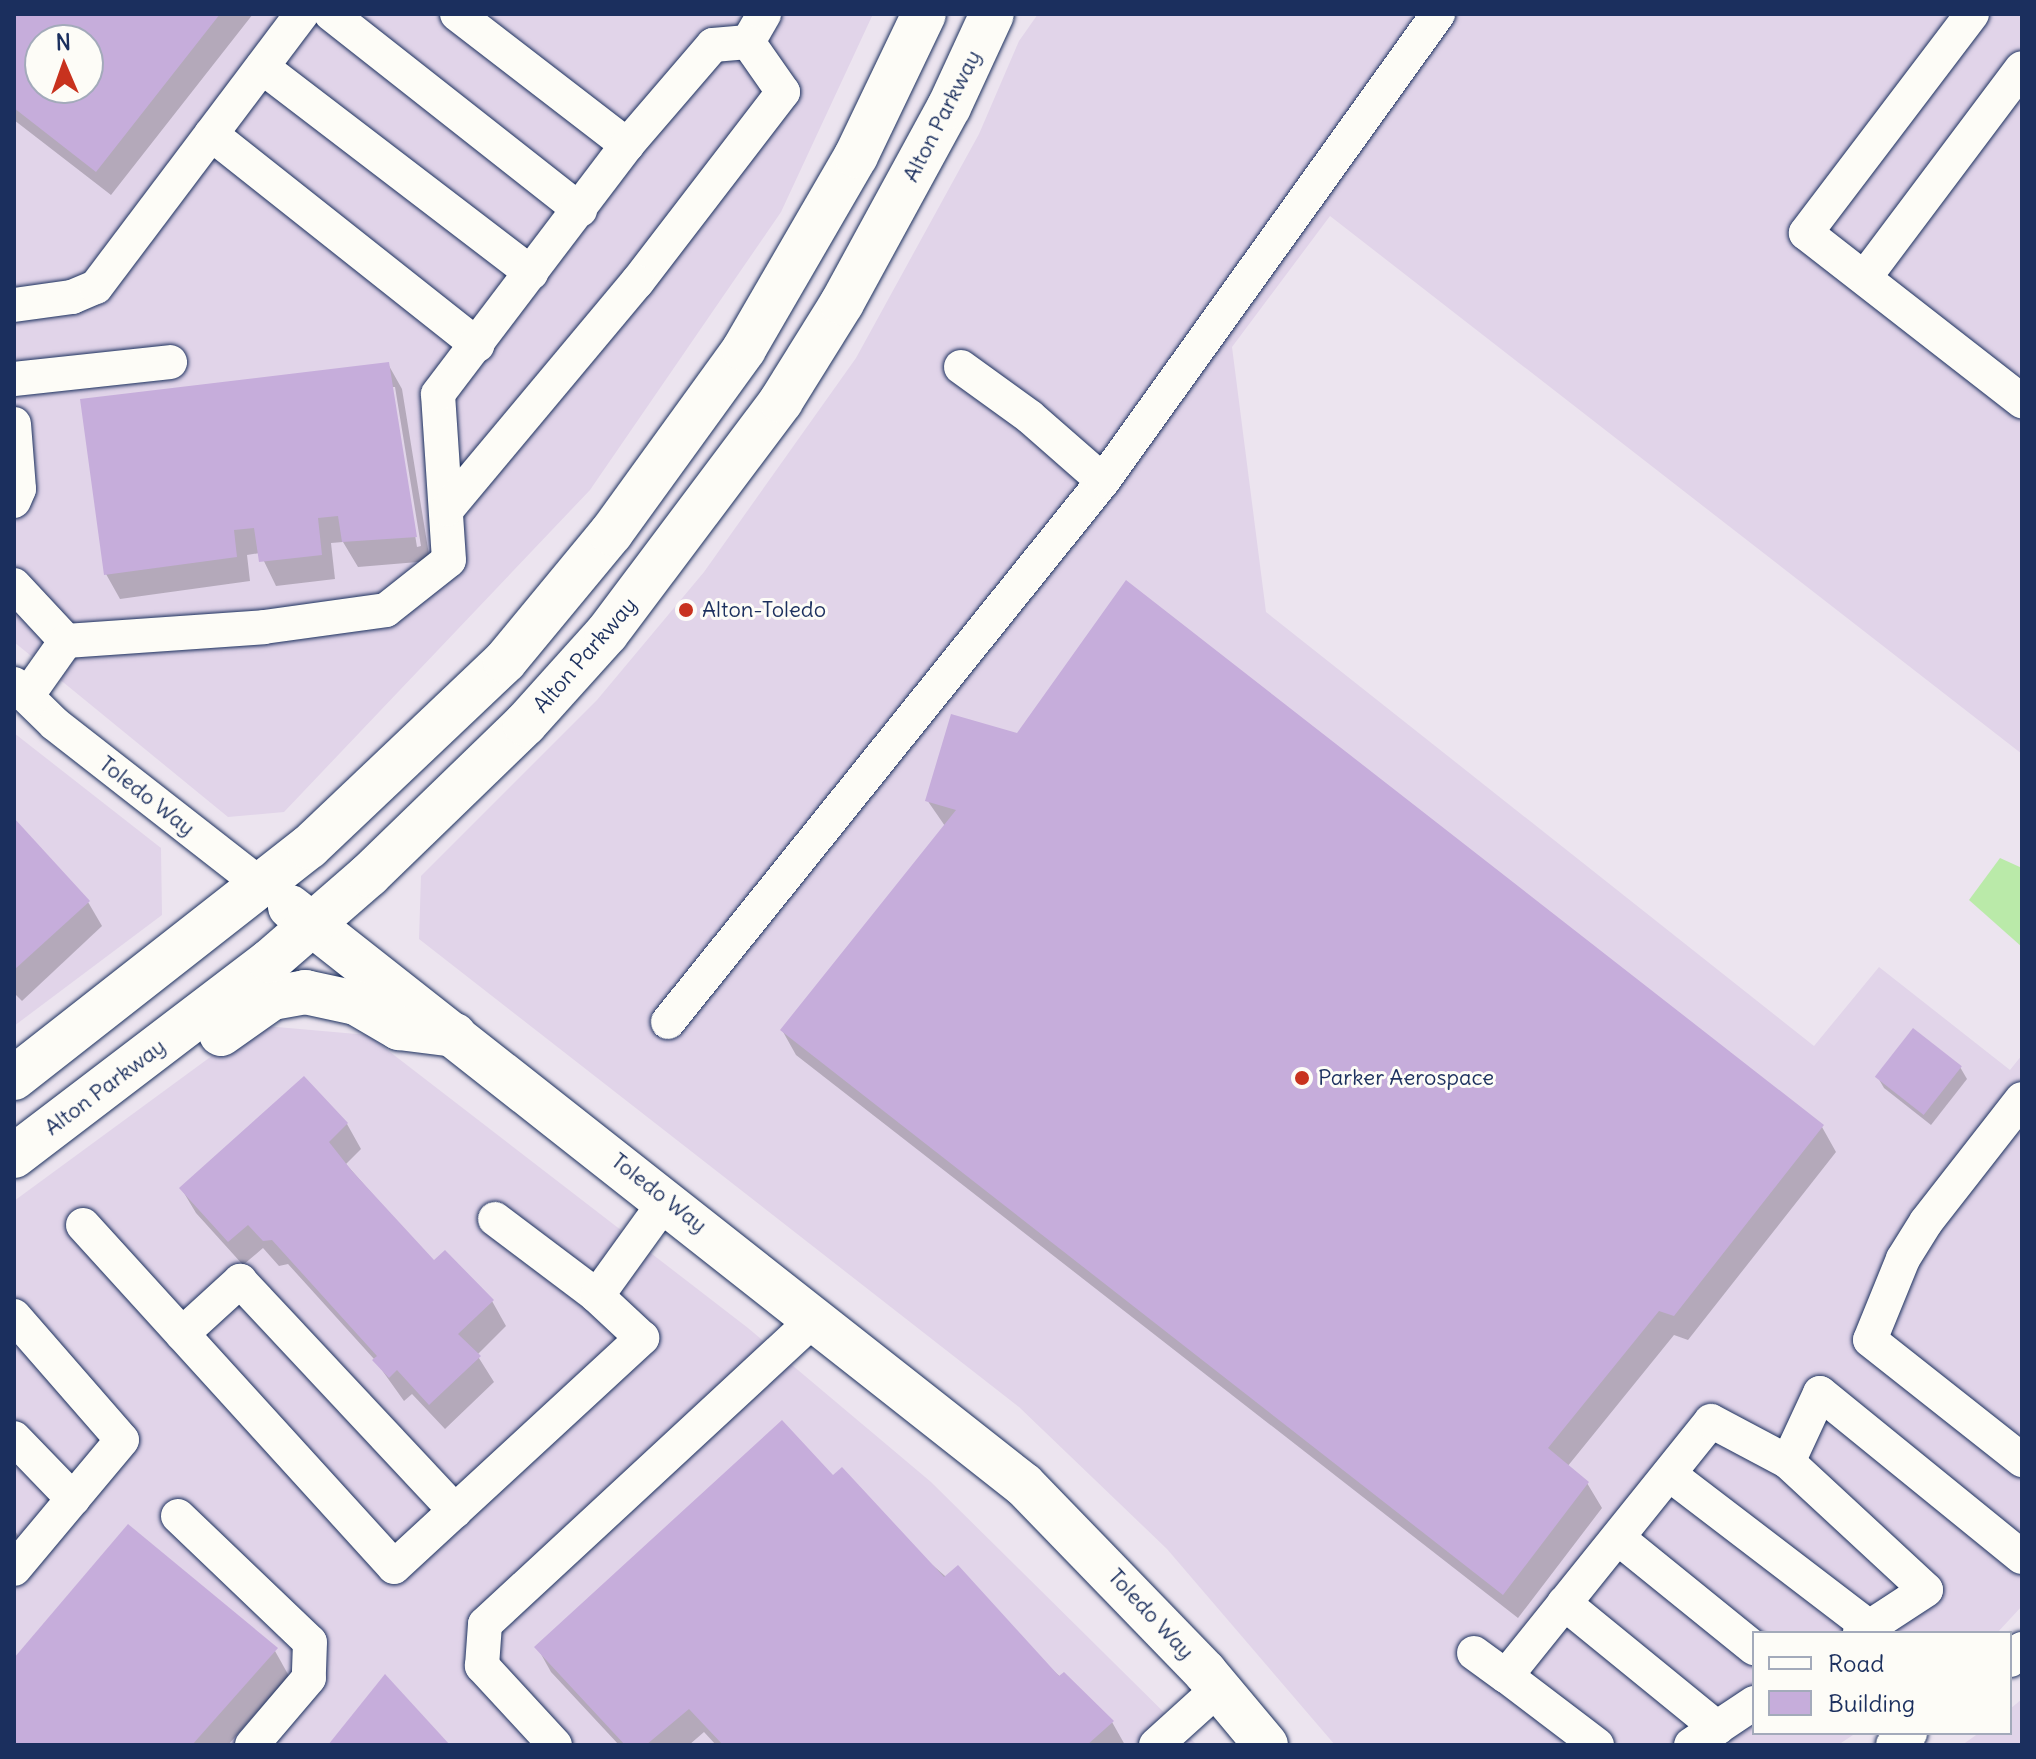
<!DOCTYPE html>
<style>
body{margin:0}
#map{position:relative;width:2036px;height:1759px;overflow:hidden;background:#ece4ef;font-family:Delius,sans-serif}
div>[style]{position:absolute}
.built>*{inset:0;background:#e1d4e9}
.green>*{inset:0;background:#baeaa9}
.shadow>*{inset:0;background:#0003}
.building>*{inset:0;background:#c6addb;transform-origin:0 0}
.roads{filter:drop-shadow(0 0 2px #1b2f5e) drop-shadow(0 0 2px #1b2f5e)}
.minor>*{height:34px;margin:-17px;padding:0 17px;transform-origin:17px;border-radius:17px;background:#fdfcf7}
.major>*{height:44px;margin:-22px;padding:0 22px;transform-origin:22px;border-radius:22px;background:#fdfcf7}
.dots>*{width:22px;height:22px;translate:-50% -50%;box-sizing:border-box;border:4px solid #fdfcf7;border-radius:50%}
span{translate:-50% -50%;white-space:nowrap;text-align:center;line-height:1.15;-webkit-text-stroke:6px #fdfcf7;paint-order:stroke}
.street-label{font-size:22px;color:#1b2f5e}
.poi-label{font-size:22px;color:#1b2f5e}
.left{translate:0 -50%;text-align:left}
.frame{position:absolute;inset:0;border:16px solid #1b2f5e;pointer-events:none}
.legend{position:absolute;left:1752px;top:1631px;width:260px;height:104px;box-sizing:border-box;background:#fdfcf7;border:2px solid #a3aaba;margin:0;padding:10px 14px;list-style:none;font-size:24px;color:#1b2f5e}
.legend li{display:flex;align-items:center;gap:16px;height:40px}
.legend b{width:40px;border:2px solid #a3aaba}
.north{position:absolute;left:24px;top:24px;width:80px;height:80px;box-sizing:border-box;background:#fdfcf7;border:2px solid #a3aaba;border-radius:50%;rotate:358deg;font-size:22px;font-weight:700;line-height:32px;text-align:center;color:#1b2f5e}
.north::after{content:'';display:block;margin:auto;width:28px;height:36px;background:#c8321e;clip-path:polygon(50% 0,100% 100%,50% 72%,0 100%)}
</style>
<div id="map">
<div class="built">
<i style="clip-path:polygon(evenodd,14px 14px,873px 14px,781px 212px,590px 490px,284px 812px,228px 817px,14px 642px,14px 14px,40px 40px,88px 40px,88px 88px,40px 88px,40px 40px)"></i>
<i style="clip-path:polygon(1038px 14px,2022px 14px,2022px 754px,1330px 216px,1232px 347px,1266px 612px,1814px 1046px,1879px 967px,2010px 1070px,2022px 1055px,2022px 1606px,1997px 1633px,1754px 1633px,1754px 1733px,1856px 1733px,1838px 1745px,1335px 1745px,1167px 1549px,1019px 1407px,419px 939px,421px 876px,597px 700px,704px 572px,856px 358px,979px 134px,1019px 41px)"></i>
<i style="clip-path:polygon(14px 733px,161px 848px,162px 915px,14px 1026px)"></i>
<i style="clip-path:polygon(254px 1025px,368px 1035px,748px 1328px,931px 1482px,1197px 1745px,14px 1745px,14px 1201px)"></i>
<i style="clip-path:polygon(2022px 1699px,2022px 1745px,1962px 1745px,1979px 1733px,2010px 1733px,2010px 1709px)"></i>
</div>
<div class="green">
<i style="clip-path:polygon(2000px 858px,2022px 868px,2022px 947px,1969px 900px)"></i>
</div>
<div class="shadow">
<i style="clip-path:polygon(evenodd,14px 14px,253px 14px,111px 195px,14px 120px,14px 14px,40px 40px,88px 40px,88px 88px,40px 88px,40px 40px)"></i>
<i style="clip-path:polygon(evenodd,388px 364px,402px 389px,430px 561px,358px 567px,343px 542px,331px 543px,335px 579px,276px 586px,260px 553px,247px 555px,250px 581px,120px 599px,106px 574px,388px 364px,391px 387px,395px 387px,421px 546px,417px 547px,391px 387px)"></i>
<i style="clip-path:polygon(952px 716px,1822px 1127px,1836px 1152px,1688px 1340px,1674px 1335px,1567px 1467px,1587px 1483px,1602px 1508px,1518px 1618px,796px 1055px,782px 1030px,945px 826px,927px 800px)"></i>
<i style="clip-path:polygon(14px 821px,88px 902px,102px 926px,22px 1001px,14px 993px)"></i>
<i style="clip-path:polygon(1960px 1067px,1967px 1079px,1931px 1125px,1884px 1088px,1877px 1076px)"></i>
<i style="clip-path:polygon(304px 1079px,347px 1124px,361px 1149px,346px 1164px,433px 1263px,492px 1301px,506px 1326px,477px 1355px,494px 1382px,445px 1429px,412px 1394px,404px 1401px,374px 1359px,288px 1264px,279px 1266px,263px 1248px,243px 1265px,196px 1213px,181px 1188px)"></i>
<i style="clip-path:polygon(833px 1478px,1112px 1722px,1125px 1745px,716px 1745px,704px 1732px,689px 1745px,619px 1745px,551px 1672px,537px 1647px)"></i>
<i style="clip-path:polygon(14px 1529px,30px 1555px,14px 1569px)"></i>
<i style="clip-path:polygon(275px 1651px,289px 1676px,228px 1745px,14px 1745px,14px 1661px)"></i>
</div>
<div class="building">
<i style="clip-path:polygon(evenodd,14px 14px,220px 14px,96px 172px,14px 108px,14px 14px,40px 40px,88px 40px,88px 88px,40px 88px,40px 40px)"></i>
<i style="clip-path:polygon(389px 362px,417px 537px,342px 542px,338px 516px,318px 518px,322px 555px,259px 562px,254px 528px,234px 530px,237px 557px,104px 575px,80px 399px)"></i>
<i style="clip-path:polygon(1126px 580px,1824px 1125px,1674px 1316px,1659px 1311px,1548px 1448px,1589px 1482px,1503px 1595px,780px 1030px,956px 810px,925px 801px,951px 714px,1017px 733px)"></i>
<i style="clip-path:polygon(14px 818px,90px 901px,14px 970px)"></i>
<i style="left:1913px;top:1028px;width:62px;height:62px;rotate:38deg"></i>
<i style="clip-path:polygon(304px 1076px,348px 1123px,329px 1142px,352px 1171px,434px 1260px,445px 1250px,494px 1300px,458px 1334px,481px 1356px,429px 1405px,397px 1370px,389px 1378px,372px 1360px,377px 1356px,272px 1240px,263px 1241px,248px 1225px,228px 1242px,179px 1188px)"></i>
<i style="clip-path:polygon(782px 1420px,833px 1475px,842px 1467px,944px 1577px,958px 1565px,1059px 1676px,1064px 1672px,1114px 1721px,1087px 1745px,723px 1745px,689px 1709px,646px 1745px,625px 1745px,534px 1647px)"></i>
<i style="clip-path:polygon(128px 1524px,278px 1648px,192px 1745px,14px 1745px,14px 1658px)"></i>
<i style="clip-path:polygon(385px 1674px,450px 1745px,328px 1745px)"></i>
</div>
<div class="roads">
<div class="minor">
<i style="left:331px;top:14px;width:317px;rotate:38.2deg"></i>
<i style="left:457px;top:14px;width:215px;rotate:37.6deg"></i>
<i style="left:1972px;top:14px;width:275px;rotate:127.2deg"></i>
<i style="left:1806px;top:233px;width:274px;rotate:37.9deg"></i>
<i style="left:748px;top:42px;width:32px;rotate:-60deg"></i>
<i style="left:262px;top:67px;width:339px;rotate:37.4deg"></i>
<i style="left:211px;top:134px;width:340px;rotate:38.4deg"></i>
<i style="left:1865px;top:277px;width:261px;rotate:-53.1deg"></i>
<i style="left:14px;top:305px;width:59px;rotate:-7.9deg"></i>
<i style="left:72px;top:297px;width:26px;rotate:-23deg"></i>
<i style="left:96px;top:287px;width:342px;rotate:-53deg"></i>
<i style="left:961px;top:367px;width:85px;rotate:35.9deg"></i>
<i style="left:1030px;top:417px;width:97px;rotate:41.2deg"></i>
<i style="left:14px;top:379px;width:157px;rotate:-6.2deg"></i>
<i style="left:14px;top:424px;width:65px;rotate:85.6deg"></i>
<i style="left:19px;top:489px;width:13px;rotate:113deg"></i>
<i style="left:14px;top:585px;width:76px;rotate:47.1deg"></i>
<i style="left:14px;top:684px;width:57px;rotate:44.3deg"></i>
<i style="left:55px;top:724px;width:263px;rotate:38deg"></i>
<i style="left:27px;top:696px;width:67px;rotate:-54.7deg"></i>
<i style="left:66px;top:641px;width:198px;rotate:-4deg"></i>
<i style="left:264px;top:627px;width:123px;rotate:-7.9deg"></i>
<i style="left:386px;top:610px;width:80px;rotate:-38.4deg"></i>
<i style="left:449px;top:560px;width:166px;rotate:-93.8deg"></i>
<i style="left:438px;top:394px;width:313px;rotate:-52.8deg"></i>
<i style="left:627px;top:145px;width:132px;rotate:-49.3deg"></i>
<i style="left:713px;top:45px;width:35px;rotate:-5deg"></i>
<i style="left:748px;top:42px;width:61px;rotate:55deg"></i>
<i style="left:783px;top:92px;width:240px;rotate:127.5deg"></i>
<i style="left:637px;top:282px;width:296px;rotate:129.9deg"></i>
<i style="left:668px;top:1022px;width:694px;rotate:-51.2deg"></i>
<i style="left:1103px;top:481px;width:575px;rotate:-54.35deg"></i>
<i style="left:2022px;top:1099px;width:156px;rotate:128deg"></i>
<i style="left:1926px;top:1222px;width:44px;rotate:121.9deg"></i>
<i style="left:1903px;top:1259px;width:87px;rotate:112.2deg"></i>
<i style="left:1870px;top:1340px;width:194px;rotate:38.3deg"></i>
<i style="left:495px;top:1219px;width:128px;rotate:37deg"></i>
<i style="left:83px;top:1225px;width:462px;rotate:47.7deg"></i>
<i style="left:394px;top:1567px;width:338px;rotate:-42.7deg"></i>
<i style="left:642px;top:1338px;width:62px;rotate:-137deg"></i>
<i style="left:597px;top:1296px;width:120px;rotate:-54.2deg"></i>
<i style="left:14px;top:1316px;width:164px;rotate:48.9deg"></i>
<i style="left:122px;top:1440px;width:168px;rotate:129.9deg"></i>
<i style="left:182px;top:1334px;width:79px;rotate:-42.4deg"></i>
<i style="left:240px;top:1281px;width:315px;rotate:46.9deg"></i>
<i style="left:14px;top:1438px;width:85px;rotate:46deg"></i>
<i style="left:1788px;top:1462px;width:76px;rotate:-65.1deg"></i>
<i style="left:1820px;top:1393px;width:260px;rotate:39.1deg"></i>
<i style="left:1669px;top:1474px;width:252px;rotate:37.4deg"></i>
<i style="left:178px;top:1516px;width:182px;rotate:43.7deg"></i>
<i style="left:310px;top:1642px;width:36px;rotate:92deg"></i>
<i style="left:309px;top:1678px;width:88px;rotate:130.4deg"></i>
<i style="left:1618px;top:1538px;width:175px;rotate:39deg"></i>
<i style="left:1564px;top:1603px;width:198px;rotate:39.2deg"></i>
<i style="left:1474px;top:1653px;width:39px;rotate:36deg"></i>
<i style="left:2010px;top:1660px;width:16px;rotate:-43deg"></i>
<i style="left:555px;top:1745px;width:108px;rotate:-132.7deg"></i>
<i style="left:482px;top:1666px;width:42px;rotate:-85.9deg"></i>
<i style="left:485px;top:1624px;width:451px;rotate:-42.8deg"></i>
<i style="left:1156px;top:1745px;width:84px;rotate:-42.1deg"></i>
<i style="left:1597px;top:1745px;width:114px;rotate:-142.8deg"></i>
<i style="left:1506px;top:1676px;width:327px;rotate:-51.2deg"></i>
<i style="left:1711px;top:1421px;width:87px;rotate:28deg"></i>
<i style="left:1788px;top:1462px;width:188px;rotate:42.8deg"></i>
<i style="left:1926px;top:1590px;width:79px;rotate:146.9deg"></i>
<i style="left:1691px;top:1745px;width:76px;rotate:-33.7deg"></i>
<i style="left:1893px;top:1745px;width:21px;rotate:-35deg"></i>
</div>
<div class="major">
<i style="left:290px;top:907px;width:934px;rotate:38.22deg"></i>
<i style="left:1024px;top:1485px;width:260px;rotate:45.9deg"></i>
<i style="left:1205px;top:1672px;width:95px;rotate:50.1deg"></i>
<i style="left:221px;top:1034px;width:62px;rotate:-35.2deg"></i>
<i style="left:272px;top:998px;width:34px;rotate:-10deg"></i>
<i style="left:305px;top:992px;width:52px;rotate:12.2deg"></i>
<i style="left:356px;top:1003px;width:50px;rotate:30.2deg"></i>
<i style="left:399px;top:1028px;width:56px;rotate:7.1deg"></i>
<i style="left:14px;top:1078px;width:375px;rotate:-38.1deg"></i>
<i style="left:309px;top:847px;width:270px;rotate:-43.5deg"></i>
<i style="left:505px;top:661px;width:166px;rotate:-50.4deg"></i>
<i style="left:611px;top:533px;width:227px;rotate:-54.1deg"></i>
<i style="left:744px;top:349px;width:223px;rotate:-59.9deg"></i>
<i style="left:856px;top:156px;width:157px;rotate:-64.4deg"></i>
<i style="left:14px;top:1156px;width:322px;rotate:-37.3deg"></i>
<i style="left:270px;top:961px;width:131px;rotate:-41deg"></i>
<i style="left:369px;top:875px;width:217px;rotate:-44.1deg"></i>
<i style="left:525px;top:724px;width:122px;rotate:-48deg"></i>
<i style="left:607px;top:633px;width:290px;rotate:-53.1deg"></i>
<i style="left:781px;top:401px;width:115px;rotate:-58.1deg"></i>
<i style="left:842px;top:303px;width:223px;rotate:-61.4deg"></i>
<i style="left:949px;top:107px;width:102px;rotate:-65.2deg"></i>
</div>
</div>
<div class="dots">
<i style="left:686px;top:610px;background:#c8321e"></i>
<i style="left:1302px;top:1078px;background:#c8321e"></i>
</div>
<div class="street-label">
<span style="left:942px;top:116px;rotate:-63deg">Alton Parkway</span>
<span style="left:585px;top:655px;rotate:-49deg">Alton Parkway</span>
<span style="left:147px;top:796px;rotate:38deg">Toledo Way</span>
<span style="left:105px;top:1087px;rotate:-37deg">Alton Parkway</span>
<span style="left:659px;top:1193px;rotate:38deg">Toledo Way</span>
<span style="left:1151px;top:1614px;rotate:47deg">Toledo Way</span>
</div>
<div class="poi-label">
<span class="left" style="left:702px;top:610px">Alton-Toledo</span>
<span class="left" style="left:1318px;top:1078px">Parker Aerospace</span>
</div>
<div class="frame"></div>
<ul class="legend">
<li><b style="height:10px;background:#fdfcf7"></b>Road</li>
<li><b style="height:22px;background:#c6addb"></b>Building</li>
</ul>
<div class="north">N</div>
</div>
